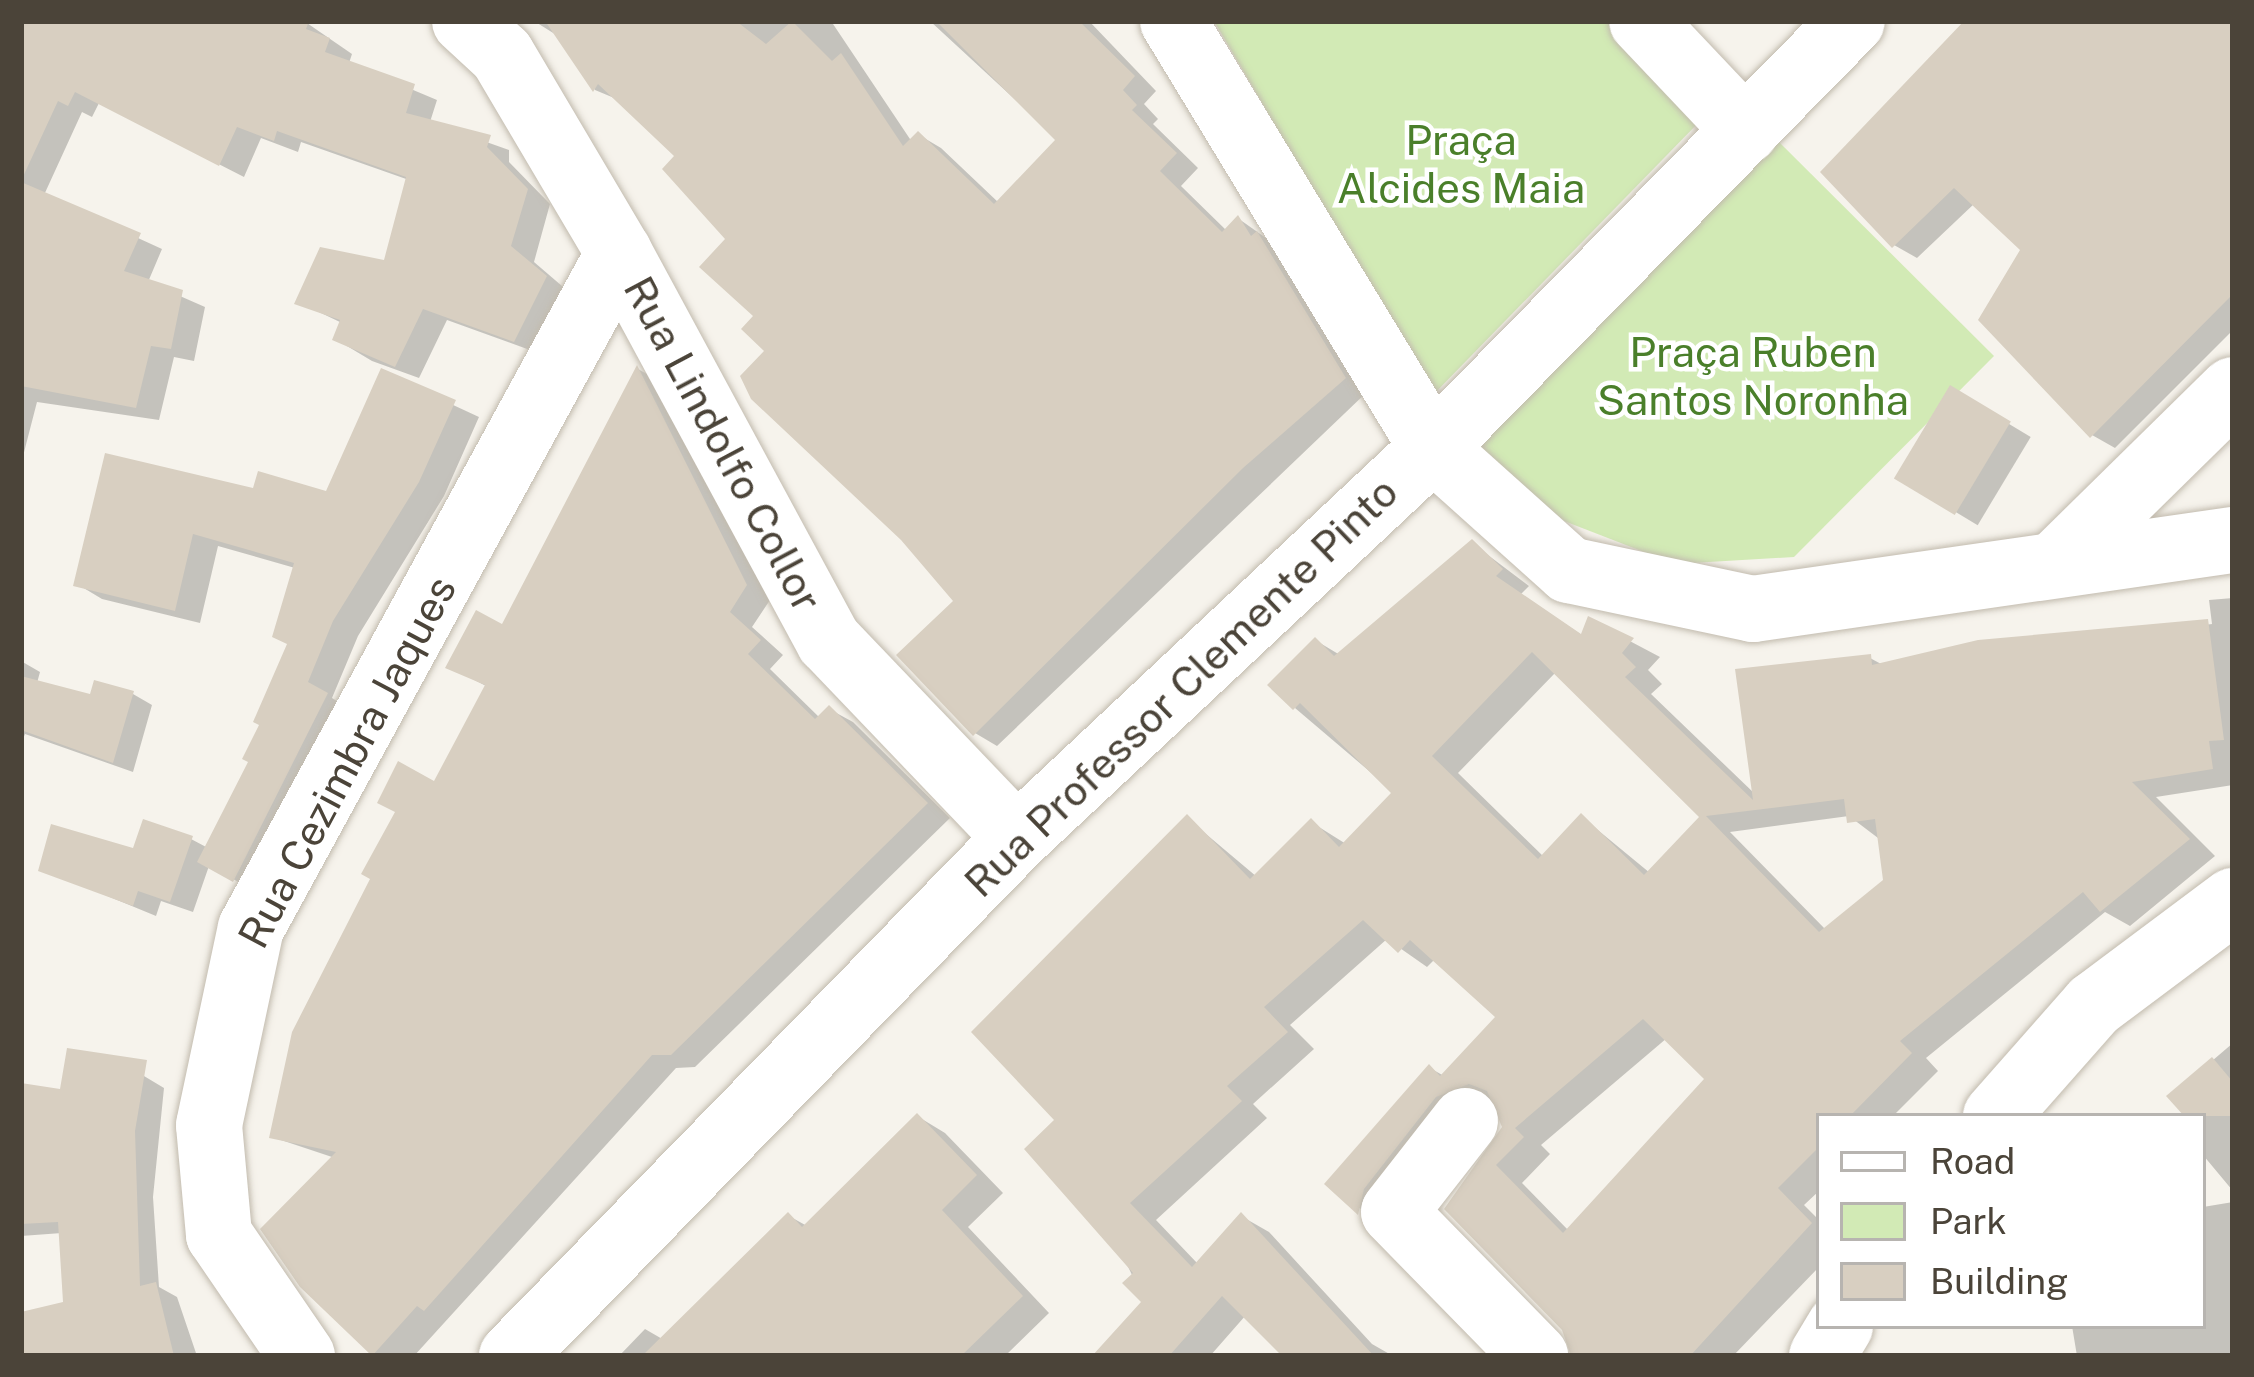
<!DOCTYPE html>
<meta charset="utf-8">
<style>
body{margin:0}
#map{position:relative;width:2254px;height:1377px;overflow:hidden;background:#f6f3ec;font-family:"Public Sans",sans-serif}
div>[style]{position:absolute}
.green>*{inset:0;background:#d2eab5}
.shadow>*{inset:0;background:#0003;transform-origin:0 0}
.building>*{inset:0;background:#d8cfc1;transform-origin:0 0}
.roads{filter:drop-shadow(0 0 3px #c2bbae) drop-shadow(0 0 3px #c2bbae)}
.minor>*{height:66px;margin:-33px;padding:0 33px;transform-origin:33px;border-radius:33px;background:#fff}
span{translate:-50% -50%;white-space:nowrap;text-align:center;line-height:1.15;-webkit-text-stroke:9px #fff;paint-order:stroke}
.park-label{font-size:42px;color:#4a7f2a}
.street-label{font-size:42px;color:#4b4439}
.frame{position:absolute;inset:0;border:24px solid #4b4439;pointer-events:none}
.legend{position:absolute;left:1816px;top:1113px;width:390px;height:216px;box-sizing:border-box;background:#fff;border:3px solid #b7b4b0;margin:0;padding:15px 21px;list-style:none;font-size:36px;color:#4b4439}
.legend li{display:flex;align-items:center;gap:24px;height:60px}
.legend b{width:60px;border:3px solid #b7b4b0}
</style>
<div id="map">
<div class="green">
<i style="clip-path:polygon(1214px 21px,1607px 21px,1704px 117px,1433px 395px)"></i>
<i style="clip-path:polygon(1772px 135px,1994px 356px,1794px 557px,1675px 564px,1564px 521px,1467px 439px)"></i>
</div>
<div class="shadow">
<i style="clip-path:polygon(21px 21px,304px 21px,352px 54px,349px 63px,437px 100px,430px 122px,509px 150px,509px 162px,550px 204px,534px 262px,569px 292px,538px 353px,447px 320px,419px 378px,372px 361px,347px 346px,342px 323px,298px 302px,386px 263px,409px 180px,301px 142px,298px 152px,261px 138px,244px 177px,99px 103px,92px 117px,82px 112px,44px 195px,162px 249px,148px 282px,205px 307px,194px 361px,174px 357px,159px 420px,37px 402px,21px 464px)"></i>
<i style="clip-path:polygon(534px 21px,831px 21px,912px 142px,919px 135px,941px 148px,999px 203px,1059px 140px,930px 21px,1089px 21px,1156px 91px,1144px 104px,1158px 119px,1153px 124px,1198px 168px,1181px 186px,1227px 231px,1239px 219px,1280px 248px,1367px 392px,997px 746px,975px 733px,957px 601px,768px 351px,729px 239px,678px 156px,619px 100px,595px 90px,558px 36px)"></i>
<i style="clip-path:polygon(1974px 21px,2233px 21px,2233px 330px,2115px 448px,2092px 435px,2023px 249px,1975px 203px,1917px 258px,1894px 245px)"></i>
<i style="clip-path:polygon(638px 369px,661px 382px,770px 600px,752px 627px,783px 655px,770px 669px,820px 718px,829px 709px,853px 722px,950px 818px,695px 1067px,676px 1068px,414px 1356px,376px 1356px,302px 1285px,335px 1158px,272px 1137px,488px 687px,449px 667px,503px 628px)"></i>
<i style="clip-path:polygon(382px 372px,479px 417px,444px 496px,358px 636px,332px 698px,351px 710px,259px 893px,209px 866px,193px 912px,161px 901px,156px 916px,42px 869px,191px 839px,208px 848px,252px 761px,290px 644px,295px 568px,218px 546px,200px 623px,102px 599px,77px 584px,255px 492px,328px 495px)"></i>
<i style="left:1951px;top:389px;width:93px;height:103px;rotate:31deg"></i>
<i style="clip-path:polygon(evenodd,1472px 543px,1529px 586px,1521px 594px,1583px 636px,1590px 620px,1660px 657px,1648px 670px,1662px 684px,1651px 694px,1755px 794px,1870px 658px,1883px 665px,2212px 624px,2209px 600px,2233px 598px,2233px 785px,2156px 797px,2215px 856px,2130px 926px,2105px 912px,1926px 1058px,1938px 1071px,1893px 1116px,1819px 1116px,1819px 1191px,1804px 1205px,1819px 1220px,1819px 1267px,1733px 1356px,1572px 1356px,1564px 1328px,1448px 1209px,1505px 1128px,1495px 1100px,1465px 1112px,1386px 1228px,1328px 1184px,1430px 1068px,1444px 1076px,1499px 1017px,1435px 959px,1427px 967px,1387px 939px,1290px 1025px,1314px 1049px,1253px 1104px,1267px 1118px,1156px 1220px,1198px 1264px,1241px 1216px,1269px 1232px,1372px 1344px,1393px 1356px,1289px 1356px,1246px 1315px,1210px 1356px,1119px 1356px,1145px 1302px,1058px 1121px,1187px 818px,1257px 877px,1311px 822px,1346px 844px,1395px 793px,1295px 708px,1315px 640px,1340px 655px,1472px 543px,1556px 672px,1703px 817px,1650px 873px,1582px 817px,1544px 857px,1458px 773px,1556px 672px,1472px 543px,1849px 816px,1878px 838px,1886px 881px,1826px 930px,1730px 832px,1849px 816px,1472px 543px,1667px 1038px,1708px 1079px,1569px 1231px,1522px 1183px,1550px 1154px,1541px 1145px,1667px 1038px)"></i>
<i style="clip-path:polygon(21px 661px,40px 672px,37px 683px,92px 698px,133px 694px,152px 705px,133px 772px,25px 734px,21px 744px)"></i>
<i style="clip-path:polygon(2233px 1043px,2233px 1191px,2203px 1155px,2203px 1116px,2188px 1116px,2171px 1096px)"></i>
<i style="clip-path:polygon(144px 1076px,164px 1088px,153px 1197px,159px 1287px,177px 1297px,197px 1356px,21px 1356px,21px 1315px,66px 1305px,62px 1233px,21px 1236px,21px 1086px,62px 1093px)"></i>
<i style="clip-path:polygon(917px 1116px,945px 1133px,1003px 1193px,968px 1227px,1049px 1313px,1005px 1356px,619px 1356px,645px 1329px,664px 1340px,789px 1216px,807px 1226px)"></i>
<i style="clip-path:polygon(2233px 1202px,2233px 1354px,2077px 1356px,2072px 1326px,2203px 1326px,2203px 1207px)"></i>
</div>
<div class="building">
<i style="clip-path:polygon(21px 21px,309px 21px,306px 29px,330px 38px,325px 52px,415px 84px,406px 113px,491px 135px,487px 147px,528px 189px,511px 246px,547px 276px,514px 342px,423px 309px,395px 367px,332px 340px,340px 320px,294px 304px,320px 247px,384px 260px,406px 177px,277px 131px,274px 141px,237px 127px,219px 166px,75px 92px,68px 106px,58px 101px,21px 181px)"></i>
<i style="clip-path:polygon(545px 21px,736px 21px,766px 44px,792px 21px,832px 61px,841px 53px,903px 146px,918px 131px,994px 204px,1055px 140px,936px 21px,1079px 21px,1135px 76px,1123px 90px,1137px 105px,1132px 110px,1177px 153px,1160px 171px,1222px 232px,1238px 215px,1251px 236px,1257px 231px,1346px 378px,1243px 468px,973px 736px,896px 655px,953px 601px,901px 540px,751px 399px,740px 376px,764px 351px,741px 329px,753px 316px,699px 267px,725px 239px,662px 169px,674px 156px,598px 84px,593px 92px)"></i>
<i style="clip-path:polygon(1964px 21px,2233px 21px,2233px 294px,2090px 438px,1978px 320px,2020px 250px,1954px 188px,1892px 248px,1820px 172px)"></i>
<i style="clip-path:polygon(21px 182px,141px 233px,124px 271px,183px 290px,171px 349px,151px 346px,136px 408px,21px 386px)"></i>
<i style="clip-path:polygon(637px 365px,747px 585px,730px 612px,761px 640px,748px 654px,815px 719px,829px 705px,928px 803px,671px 1055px,652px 1055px,424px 1311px,417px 1306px,372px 1356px,300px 1287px,260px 1229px,336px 1152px,269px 1138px,292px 1032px,370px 879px,361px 874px,395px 812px,377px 803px,398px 761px,434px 781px,485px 685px,445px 668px,476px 610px,502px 624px)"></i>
<i style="clip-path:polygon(381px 368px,456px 400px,419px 482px,333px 621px,308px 682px,328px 693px,233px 882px,197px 862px,248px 762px,242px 759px,259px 725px,253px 722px,287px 644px,272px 637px,294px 563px,193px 534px,175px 611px,73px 586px,105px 453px,253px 488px,258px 471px,326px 491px)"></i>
<i style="left:1950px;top:385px;width:71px;height:109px;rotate:31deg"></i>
<i style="clip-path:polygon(evenodd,1472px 539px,1503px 569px,1496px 576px,1581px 634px,1588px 616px,1634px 638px,1622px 653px,1636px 667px,1625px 677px,1753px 800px,1735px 669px,1871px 654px,1872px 665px,1978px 640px,2208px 619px,2224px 740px,2209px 741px,2213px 769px,2132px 782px,2190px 839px,2100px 912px,2083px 892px,1900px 1041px,1912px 1053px,1850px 1116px,1819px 1116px,1819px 1147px,1778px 1188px,1812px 1223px,1690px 1356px,1571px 1356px,1562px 1330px,1444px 1209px,1502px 1127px,1487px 1091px,1469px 1084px,1436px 1097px,1364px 1189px,1358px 1215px,1324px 1184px,1429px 1064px,1440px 1076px,1495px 1017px,1410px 940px,1398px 953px,1363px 920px,1264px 1007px,1288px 1032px,1227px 1086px,1242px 1101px,1130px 1203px,1192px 1267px,1241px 1212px,1374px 1356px,1282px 1356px,1222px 1296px,1169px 1356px,1092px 1356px,1141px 1302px,1122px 1283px,1133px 1273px,1024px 1149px,1054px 1120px,971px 1032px,1187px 814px,1250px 879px,1311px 818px,1339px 847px,1391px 793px,1300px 703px,1293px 710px,1267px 685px,1315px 637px,1334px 656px,1472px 539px,1532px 652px,1699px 817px,1644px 875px,1581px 813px,1538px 859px,1432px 756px,1532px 652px,1472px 539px,1844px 799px,1847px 823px,1875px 819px,1883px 880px,1819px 932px,1706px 816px,1844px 799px,1472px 539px,1643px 1019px,1704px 1079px,1563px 1233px,1496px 1165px,1524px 1137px,1515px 1128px,1643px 1019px)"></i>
<i style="clip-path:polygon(21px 676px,90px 694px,94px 680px,134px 691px,113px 763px,21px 730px)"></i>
<i style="clip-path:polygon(143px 819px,193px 836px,170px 902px,138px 891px,133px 906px,38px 871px,51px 824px,133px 848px)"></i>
<i style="clip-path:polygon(67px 1048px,147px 1060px,135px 1131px,140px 1286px,156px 1282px,174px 1356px,21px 1356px,21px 1312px,63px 1302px,58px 1222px,21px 1224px,21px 1083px,60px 1089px)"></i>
<i style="clip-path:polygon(2212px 1057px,2233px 1082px,2233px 1116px,2184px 1116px,2166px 1096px)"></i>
<i style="clip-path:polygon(917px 1113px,977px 1175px,942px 1210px,1023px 1296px,961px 1356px,642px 1356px,788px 1212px,802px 1227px)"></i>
</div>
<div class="roads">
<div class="minor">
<i style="left:465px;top:21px;width:50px;rotate:42.6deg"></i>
<i style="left:502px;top:55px;width:230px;rotate:59.4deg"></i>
<i style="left:619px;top:253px;width:441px;rotate:61.6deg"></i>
<i style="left:829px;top:641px;width:272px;rotate:46.3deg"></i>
<i style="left:1173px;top:21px;width:500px;rotate:58.7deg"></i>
<i style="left:1433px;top:448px;width:183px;rotate:41.9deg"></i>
<i style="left:1569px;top:570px;width:188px;rotate:12deg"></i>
<i style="left:1753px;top:609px;width:485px;rotate:-8.2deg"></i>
<i style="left:1642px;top:21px;width:151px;rotate:46.6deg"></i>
<i style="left:2058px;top:562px;width:245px;rotate:-44.5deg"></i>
<i style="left:1996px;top:1116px;width:148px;rotate:-48.6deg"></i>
<i style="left:2094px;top:1005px;width:174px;rotate:-36.8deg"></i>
<i style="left:1465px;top:1121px;width:115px;rotate:128deg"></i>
<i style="left:1394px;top:1212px;width:202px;rotate:45.6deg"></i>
<i style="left:302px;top:1356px;width:147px;rotate:-124.4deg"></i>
<i style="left:219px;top:1235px;width:110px;rotate:-95.2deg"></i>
<i style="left:209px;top:1125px;width:201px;rotate:-78deg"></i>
<i style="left:251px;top:928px;width:769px;rotate:-61.4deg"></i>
<i style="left:512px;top:1356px;width:723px;rotate:-45.73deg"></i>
<i style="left:1017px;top:838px;width:570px;rotate:-43.15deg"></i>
<i style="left:1433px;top:448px;width:598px;rotate:-45.54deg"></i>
<i style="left:1822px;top:1356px;width:35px;rotate:-59deg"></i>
</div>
</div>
<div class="park-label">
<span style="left:1461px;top:164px">Praça<br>Alcides Maia</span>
<span style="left:1753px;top:376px">Praça Ruben<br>Santos Noronha</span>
</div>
<div class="street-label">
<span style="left:723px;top:444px;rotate:62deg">Rua Lindolfo Collor</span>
<span style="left:1181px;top:687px;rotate:-44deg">Rua Professor Clemente Pinto</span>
<span style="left:347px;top:762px;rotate:-62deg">Rua Cezimbra Jaques</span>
</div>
<div class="frame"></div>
<ul class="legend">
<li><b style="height:15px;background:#fff"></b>Road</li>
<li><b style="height:33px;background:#d2eab5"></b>Park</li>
<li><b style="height:33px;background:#d8cfc1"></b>Building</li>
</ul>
</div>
